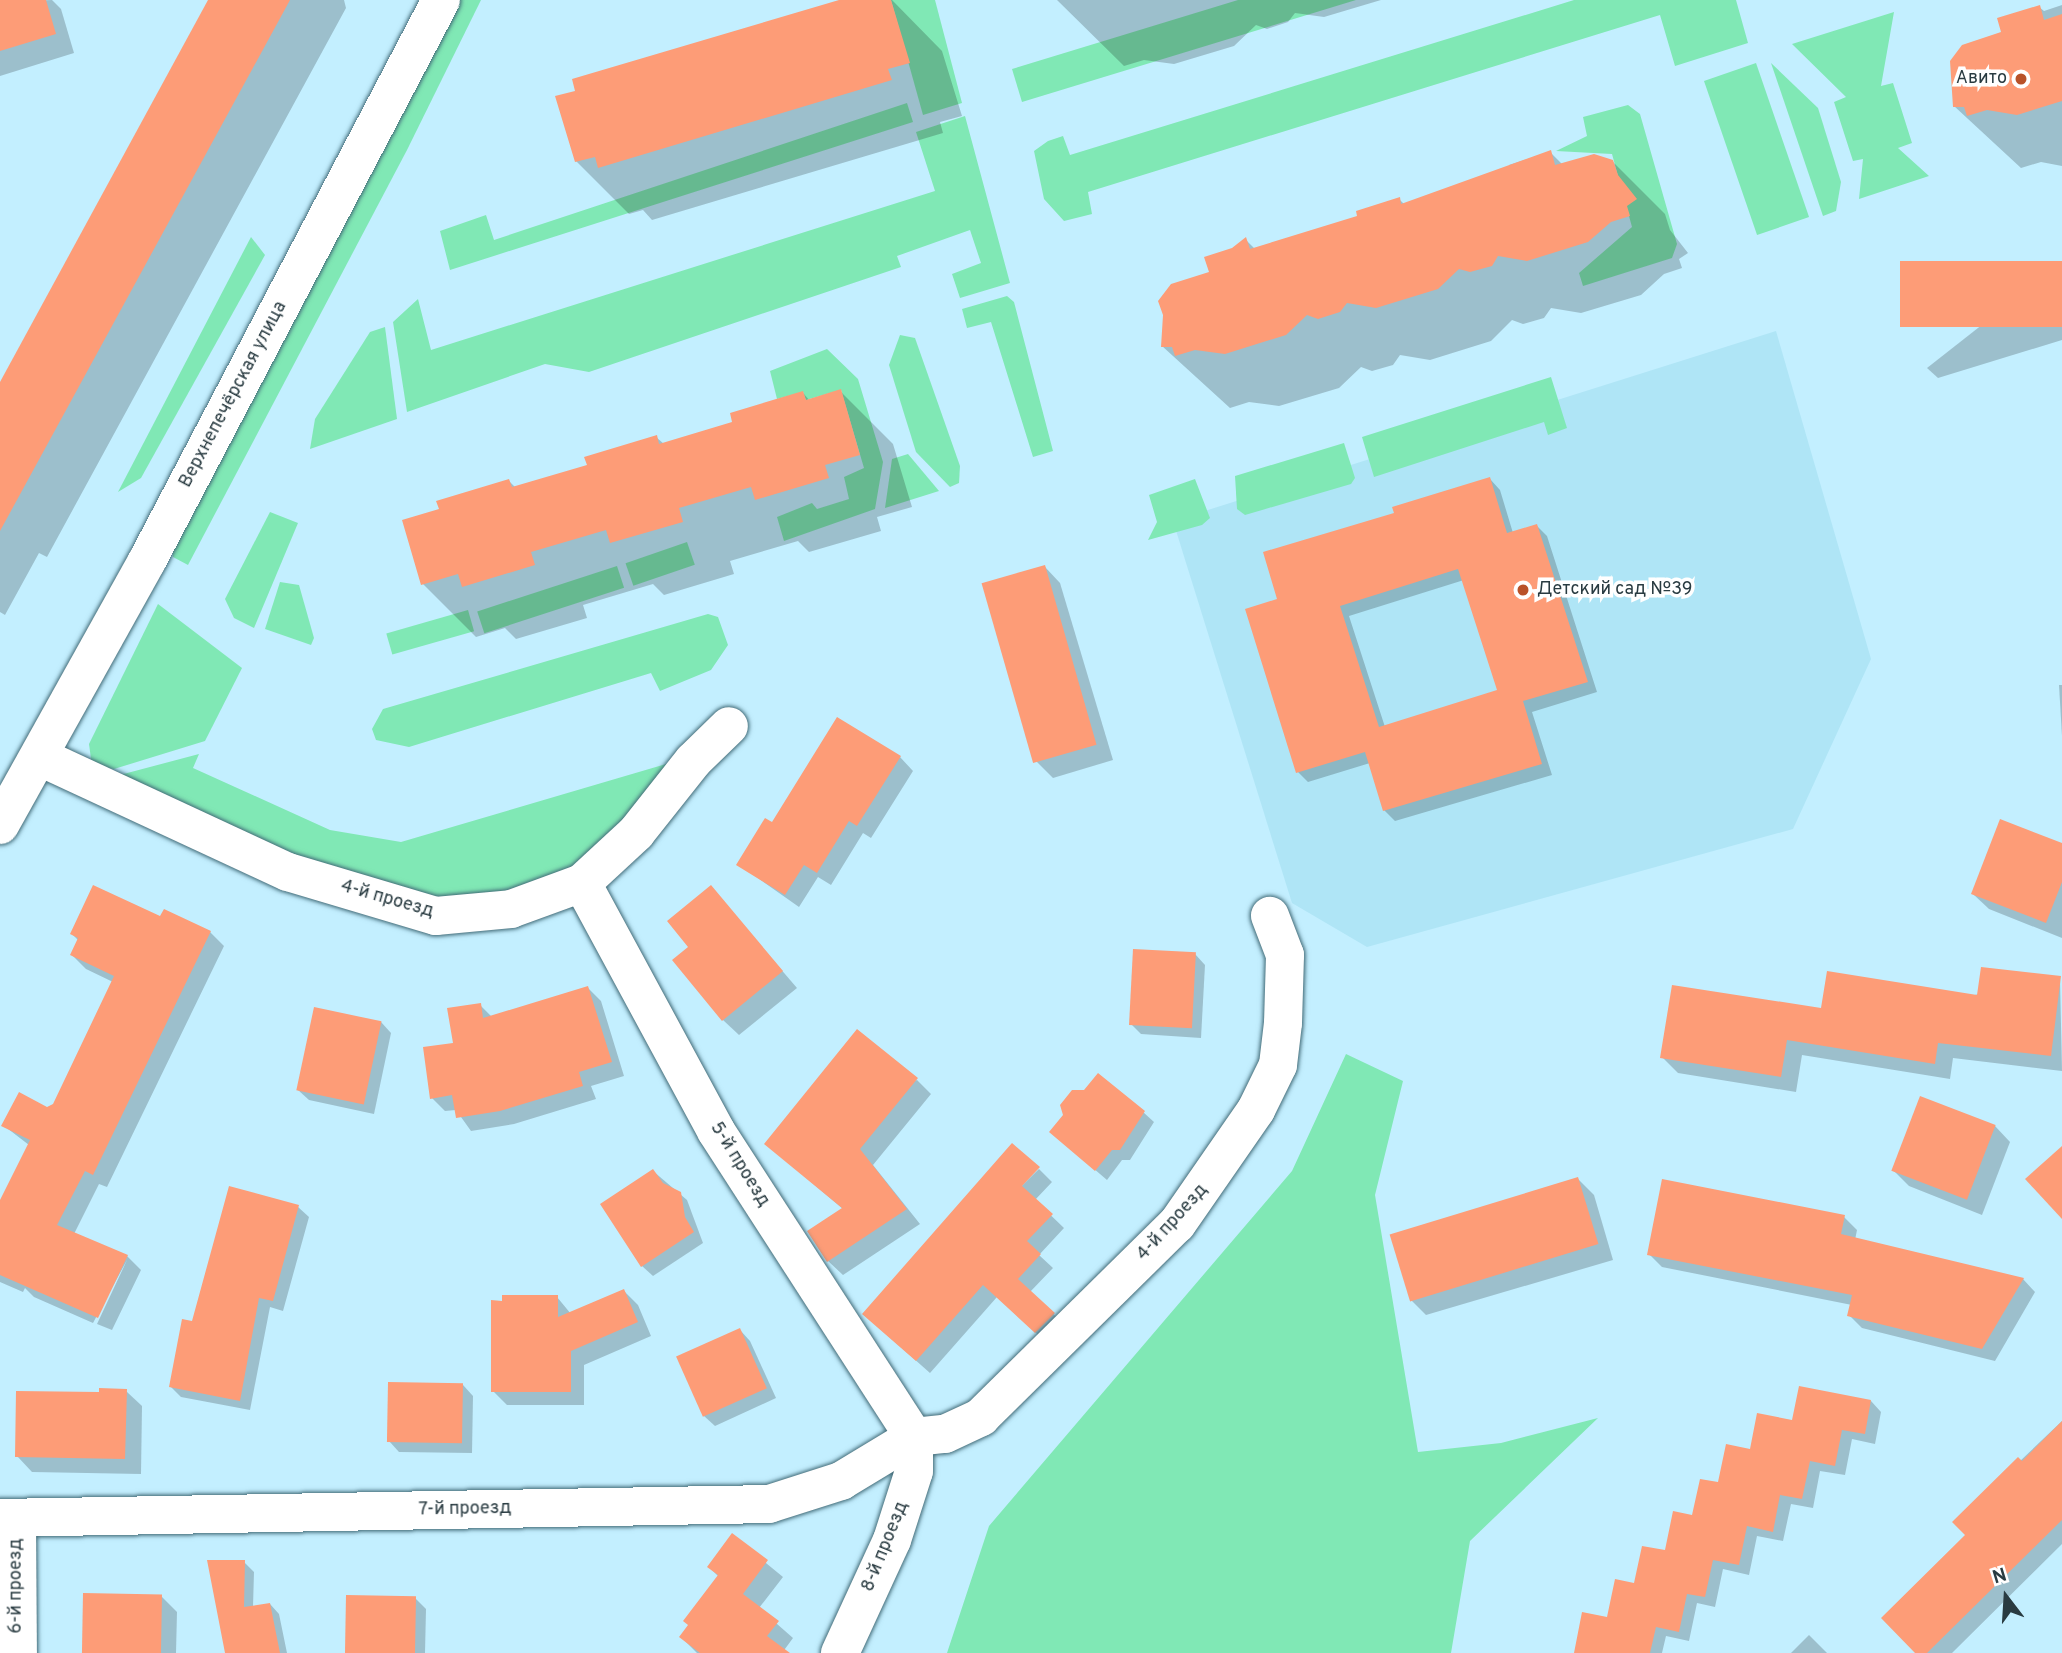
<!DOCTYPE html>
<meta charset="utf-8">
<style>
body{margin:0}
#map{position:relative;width:2062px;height:1653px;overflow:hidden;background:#c3efff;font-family:Overpass,sans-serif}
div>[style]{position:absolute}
.built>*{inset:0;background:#afe5f6}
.green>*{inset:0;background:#80e8b5;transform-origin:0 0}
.shadow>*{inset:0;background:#0003}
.building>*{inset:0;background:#fd9c77;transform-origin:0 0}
.roads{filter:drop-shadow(0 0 2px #426b78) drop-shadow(0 0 2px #426b78)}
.minor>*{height:38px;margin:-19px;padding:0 19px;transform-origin:19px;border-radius:19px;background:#fff}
.dots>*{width:19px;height:19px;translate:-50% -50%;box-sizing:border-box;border:4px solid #fff;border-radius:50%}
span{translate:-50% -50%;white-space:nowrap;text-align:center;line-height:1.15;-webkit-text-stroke:7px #fff;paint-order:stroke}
.poi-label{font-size:18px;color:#293b41}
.right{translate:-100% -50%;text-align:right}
.left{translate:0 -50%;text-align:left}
.street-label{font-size:18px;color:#293b41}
.north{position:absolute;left:1971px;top:1562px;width:70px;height:70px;-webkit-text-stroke:5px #fff;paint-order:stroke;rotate:343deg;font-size:19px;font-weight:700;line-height:28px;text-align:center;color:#293b41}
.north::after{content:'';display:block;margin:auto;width:24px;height:32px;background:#293b41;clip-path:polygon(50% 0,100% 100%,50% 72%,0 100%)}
</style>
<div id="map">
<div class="built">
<i style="clip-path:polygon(1776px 331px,1871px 659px,1793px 829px,1367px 947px,1292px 903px,1173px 521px)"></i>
</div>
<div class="green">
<i style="clip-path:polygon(450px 0,481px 0,407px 150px,188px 565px,173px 557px,173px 540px)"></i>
<i style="clip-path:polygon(891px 0,935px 0,962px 103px,923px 115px)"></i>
<i style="clip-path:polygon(1238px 0,1356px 0,1022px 102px,1012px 69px)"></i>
<i style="clip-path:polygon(1574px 0,1736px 0,1748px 43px,1675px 66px,1660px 15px,1088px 192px,1092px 214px,1064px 221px,1044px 199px,1034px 151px,1048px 141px,1063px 136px,1070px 155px)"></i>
<i style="clip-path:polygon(1894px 12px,1881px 86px,1893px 83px,1912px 143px,1898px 148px,1929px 176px,1859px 199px,1863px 159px,1853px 161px,1834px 102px,1846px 97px,1792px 44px)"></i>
<i style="left:1756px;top:63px;width:163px;height:55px;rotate:71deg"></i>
<i style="clip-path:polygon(1771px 63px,1818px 108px,1841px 182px,1836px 211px,1823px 216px)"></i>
<i style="clip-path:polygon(907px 103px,913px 122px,450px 270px,440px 231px,486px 215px,494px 240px)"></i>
<i style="clip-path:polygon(1628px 105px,1640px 114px,1677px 244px,1672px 258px,1583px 286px,1579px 273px,1632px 227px,1612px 154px,1556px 151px,1587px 136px,1583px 117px)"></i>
<i style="clip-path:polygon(965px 116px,1010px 283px,960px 298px,952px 274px,981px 263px,970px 230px,897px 256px,901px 267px,589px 372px,545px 364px,407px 412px,393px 322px,418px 299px,431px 350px,935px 191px,916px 132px)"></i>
<i style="clip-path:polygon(251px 237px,265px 255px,141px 478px,118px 492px)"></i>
<i style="clip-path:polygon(1007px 296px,1014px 302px,1053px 451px,1033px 457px,991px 322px,967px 328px,962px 309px)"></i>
<i style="clip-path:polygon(385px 327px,397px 419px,310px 449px,315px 419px,370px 332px)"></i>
<i style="clip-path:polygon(900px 335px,915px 338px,960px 466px,959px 483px,950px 487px,916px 452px,889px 365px)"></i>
<i style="clip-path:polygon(827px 349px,858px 379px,883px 462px,875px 509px,784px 541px,777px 517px,812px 503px,817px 509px,849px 499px,844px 477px,864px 468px,841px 390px,806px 400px,803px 392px,777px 399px,770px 371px)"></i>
<i style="clip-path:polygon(1551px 377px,1567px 428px,1548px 435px,1544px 422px,1374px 477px,1362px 437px)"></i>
<i style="clip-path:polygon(1344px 443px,1355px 478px,1351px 484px,1245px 515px,1237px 509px,1235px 476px)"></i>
<i style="clip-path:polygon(908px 454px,939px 491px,885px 508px,892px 459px)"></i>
<i style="clip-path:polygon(1195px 479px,1210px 518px,1202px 525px,1148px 540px,1157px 522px,1149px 495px)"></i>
<i style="clip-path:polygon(270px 512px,298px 523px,254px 628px,234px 618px,225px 599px)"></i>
<i style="left:687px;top:542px;width:24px;height:65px;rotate:71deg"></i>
<i style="left:617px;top:566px;width:23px;height:147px;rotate:72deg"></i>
<i style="clip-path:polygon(280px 582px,299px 585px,314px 638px,311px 645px,265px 629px)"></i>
<i style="clip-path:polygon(158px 604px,242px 668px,205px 741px,114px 769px,92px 766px,89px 744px)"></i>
<i style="left:468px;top:610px;width:22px;height:85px;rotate:74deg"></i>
<i style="clip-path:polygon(708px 614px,718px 617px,728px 645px,711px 670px,660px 691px,651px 673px,409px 747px,376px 740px,372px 729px,383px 709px)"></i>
<i style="clip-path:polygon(199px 754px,193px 768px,330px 830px,401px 842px,700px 754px,589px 876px,436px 916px,116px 776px)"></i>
<i style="clip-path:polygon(1346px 1054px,1403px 1081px,1375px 1195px,1418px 1452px,1501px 1443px,1598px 1418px,1470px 1541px,1451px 1653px,947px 1653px,989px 1526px,1292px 1171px)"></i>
</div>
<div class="shadow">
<i style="clip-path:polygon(52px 0,61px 9px,74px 53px,0 76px,0 2px)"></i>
<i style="clip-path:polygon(210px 0,344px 0,346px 8px,47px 557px,39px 553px,5px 615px,0 612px,0 386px)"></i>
<i style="clip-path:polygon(844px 0,892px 0,942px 51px,962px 116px,940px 122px,943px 133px,652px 220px,643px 210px,629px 214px,576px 161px)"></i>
<i style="clip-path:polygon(1057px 0,1381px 0,1324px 17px,1295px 13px,1288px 22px,1267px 29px,1256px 25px,1234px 46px,1174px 64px,1144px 60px,1124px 66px)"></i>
<i style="clip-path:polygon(2062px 5px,2062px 166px,2041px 162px,2021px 168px,1954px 106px,2003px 33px,2039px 7px,2044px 11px)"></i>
<i style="clip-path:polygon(1550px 152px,1563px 165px,1612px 161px,1665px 214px,1670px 230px,1688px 253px,1679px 259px,1682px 268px,1664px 274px,1641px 295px,1581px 313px,1551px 308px,1544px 318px,1523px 324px,1512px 320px,1491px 341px,1430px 360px,1400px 355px,1393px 365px,1372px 371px,1361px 367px,1339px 388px,1279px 406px,1249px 402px,1230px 408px,1162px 346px,1211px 274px,1246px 240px,1255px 249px,1359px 218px,1399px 199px,1404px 204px,1511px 170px,1509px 165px)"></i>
<i style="clip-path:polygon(2062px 262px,2062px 340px,1938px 378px,1927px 368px)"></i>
<i style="clip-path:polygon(840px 391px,893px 444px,912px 507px,877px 517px,881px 531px,809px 552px,798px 541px,730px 561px,734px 574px,664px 595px,653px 584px,583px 605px,587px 618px,516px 639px,505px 628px,476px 637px,423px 584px,441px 510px,509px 481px,516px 488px,589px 466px,656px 437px,664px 444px,734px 423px,803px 393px,810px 401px)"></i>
<i style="clip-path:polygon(evenodd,1490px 479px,1500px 490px,1513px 533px,1537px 526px,1547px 536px,1597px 692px,1532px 712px,1552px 775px,1395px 821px,1384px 810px,1370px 763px,1308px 782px,1298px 772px,1280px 600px,1396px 514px,1490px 479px,1464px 580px,1499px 691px,1385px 727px,1349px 616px,1464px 580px)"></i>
<i style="clip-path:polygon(1045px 567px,1060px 583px,1113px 760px,1053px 778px,1037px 762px)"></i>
<i style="clip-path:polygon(2059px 685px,2062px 685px,2062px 736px)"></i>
<i style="clip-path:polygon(900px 757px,913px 771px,871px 838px,863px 833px,831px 885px,818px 877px,799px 907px,738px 864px,773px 824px)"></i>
<i style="clip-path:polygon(2062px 845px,2062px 938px,1989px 909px,1973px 894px)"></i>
<i style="clip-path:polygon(711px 888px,797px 988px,739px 1035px,723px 1020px,691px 947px)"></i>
<i style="clip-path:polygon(161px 918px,210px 932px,224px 946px,107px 1187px,99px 1184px,74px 1234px,127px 1256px,141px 1270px,112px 1330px,97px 1324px,127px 1260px,93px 1323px,34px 1297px,25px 1288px,23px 1292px,0 1282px,0 1202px,29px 1145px,3px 1125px,54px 1105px,113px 982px,86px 969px,72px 955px,79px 941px,72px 934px)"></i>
<i style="clip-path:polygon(1195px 954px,1205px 965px,1201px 1038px,1141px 1034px,1131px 1024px)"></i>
<i style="clip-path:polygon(2060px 978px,2062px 1071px,1953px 1058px,1950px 1079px,1802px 1055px,1796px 1092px,1678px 1073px,1662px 1057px)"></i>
<i style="clip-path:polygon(588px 988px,601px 1001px,624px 1076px,591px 1086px,596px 1099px,514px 1124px,471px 1131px,456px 1110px,445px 1111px,432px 1098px,455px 1044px,480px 1005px,492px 1017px)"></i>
<i style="clip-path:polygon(381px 1022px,391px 1033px,374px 1114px,309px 1100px,298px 1090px)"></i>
<i style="clip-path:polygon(917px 1080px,931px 1094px,873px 1165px,920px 1224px,843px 1275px,828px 1261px,843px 1209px,766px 1144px)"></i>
<i style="clip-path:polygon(1143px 1112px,1154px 1122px,1130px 1160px,1122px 1160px,1107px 1180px,1051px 1132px)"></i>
<i style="clip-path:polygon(1995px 1126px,2010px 1142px,1982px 1215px,1909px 1186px,1893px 1170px)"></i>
<i style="clip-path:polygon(1039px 1169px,1052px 1182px,1035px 1200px,1064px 1228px,1039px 1255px,1053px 1268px,1030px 1292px,1067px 1327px,1049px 1345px,997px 1297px,930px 1373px,878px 1327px)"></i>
<i style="clip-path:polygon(653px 1171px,687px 1200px,703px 1243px,653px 1276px,642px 1266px)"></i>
<i style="clip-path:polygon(1578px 1179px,1594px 1195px,1613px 1260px,1426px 1315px,1410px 1299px)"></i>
<i style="clip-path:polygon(298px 1207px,309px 1217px,283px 1311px,270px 1307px,250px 1410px,181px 1397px,171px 1387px,193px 1323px)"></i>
<i style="clip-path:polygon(1844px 1217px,1857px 1230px,1855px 1240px,2023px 1279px,2035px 1292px,1995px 1361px,1862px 1328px,1849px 1315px,1852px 1305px,1662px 1267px,1649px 1254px)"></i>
<i style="clip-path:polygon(624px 1291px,638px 1305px,651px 1336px,584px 1365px,584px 1405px,507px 1405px,493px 1391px,557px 1297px,571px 1314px)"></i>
<i style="clip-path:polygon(740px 1330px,750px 1341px,776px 1398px,715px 1426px,704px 1416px)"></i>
<i style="clip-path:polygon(463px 1385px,473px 1396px,472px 1453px,399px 1452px,389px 1441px)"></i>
<i style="clip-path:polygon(126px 1391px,142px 1406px,141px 1474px,32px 1472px,17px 1456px,101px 1394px)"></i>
<i style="clip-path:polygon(1871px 1401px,1881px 1412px,1875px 1444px,1852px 1439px,1845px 1475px,1820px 1471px,1813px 1508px,1791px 1504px,1783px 1541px,1757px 1536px,1749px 1575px,1723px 1569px,1715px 1607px,1697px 1603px,1689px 1641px,1666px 1636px,1662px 1653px,1565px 1653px,1576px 1653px,1608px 1619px,1751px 1451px,1794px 1423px)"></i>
<i style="clip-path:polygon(2062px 1421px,2062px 1544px,1952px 1653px,1918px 1653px,1967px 1535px,1955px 1523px)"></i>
<i style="clip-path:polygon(732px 1535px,783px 1577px,759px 1608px,793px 1638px,782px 1653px,697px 1653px,681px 1637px,719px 1577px,709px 1567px)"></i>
<i style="clip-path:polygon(244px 1562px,254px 1572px,253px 1607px,270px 1604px,279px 1614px,287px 1653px,227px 1653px)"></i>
<i style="clip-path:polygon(161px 1596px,177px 1612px,176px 1653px,83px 1653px)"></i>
<i style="clip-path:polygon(415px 1598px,426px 1609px,425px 1653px,347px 1653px)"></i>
<i style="clip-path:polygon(1809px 1635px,1827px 1653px,1791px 1653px)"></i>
</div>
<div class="building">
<i style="clip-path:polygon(0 0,46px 0,56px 34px,0 51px)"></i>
<i style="clip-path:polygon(208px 0,290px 0,0 531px,0 382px)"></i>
<i style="clip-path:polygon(839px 0,891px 0,910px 63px,888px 69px,892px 80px,598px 168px,595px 157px,575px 162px,555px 96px,575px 91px,572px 79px)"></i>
<i style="clip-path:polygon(2040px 5px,2044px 20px,2062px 14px,2062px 101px,2017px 115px,1987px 110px,1967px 116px,1964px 107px,1953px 107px,1950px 61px,1962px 45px,2001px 32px,1997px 18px)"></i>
<i style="clip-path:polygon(1551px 150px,1555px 165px,1594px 154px,1613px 160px,1618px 175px,1637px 199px,1627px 206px,1630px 216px,1611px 222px,1588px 242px,1527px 261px,1498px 256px,1492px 266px,1470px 272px,1459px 269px,1438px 289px,1376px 308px,1347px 303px,1340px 312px,1318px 319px,1307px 315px,1286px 335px,1225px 354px,1195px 350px,1175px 356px,1172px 347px,1161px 347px,1163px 315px,1158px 301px,1171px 284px,1209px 272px,1204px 257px,1232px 248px,1246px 237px,1250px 249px,1357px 216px,1356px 211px,1400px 197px,1401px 204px)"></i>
<i style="left:2062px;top:261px;width:66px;height:162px;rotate:90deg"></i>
<i style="clip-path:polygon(841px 389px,860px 455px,825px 465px,829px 478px,755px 500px,751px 487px,679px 508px,683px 522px,610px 543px,606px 530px,531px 552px,535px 565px,462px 587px,458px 574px,421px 585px,402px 520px,439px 509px,436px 501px,509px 479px,512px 487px,587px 465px,584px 457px,657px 435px,659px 444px,732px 422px,730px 413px,803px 391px,806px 400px)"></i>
<i style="clip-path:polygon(evenodd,1490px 477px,1507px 533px,1537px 524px,1588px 682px,1523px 701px,1542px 764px,1383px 811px,1365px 752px,1296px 773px,1245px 609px,1277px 599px,1263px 552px,1394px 513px,1392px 507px,1490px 477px,1458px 569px,1497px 690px,1379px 727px,1340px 606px,1458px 569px)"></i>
<i style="left:1045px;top:565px;width:187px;height:66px;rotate:74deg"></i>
<i style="clip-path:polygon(837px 717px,901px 756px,857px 826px,849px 821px,817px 873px,804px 865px,785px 895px,736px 865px,765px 818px,772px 822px)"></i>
<i style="clip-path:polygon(2000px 819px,2062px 843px,2062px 882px,2046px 923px,1971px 894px)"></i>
<i style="clip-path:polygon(93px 885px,160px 916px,164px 909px,211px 931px,93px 1175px,85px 1171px,57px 1225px,128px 1255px,98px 1318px,0 1275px,0 1200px,30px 1140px,1px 1126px,19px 1092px,47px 1107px,53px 1104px,114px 976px,70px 955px,78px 938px,70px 934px)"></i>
<i style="clip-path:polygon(711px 885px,783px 971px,722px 1021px,672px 960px,688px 947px,667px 921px)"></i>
<i style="left:1133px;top:949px;width:63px;height:76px;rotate:3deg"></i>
<i style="clip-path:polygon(1981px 967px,2061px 976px,2051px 1056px,1938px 1043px,1935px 1064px,1787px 1040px,1781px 1077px,1660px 1058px,1672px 985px,1821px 1008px,1827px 971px,1977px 995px)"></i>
<i style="clip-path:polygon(588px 986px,612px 1062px,579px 1072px,583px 1086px,500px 1111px,456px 1118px,452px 1095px,430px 1099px,423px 1047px,453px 1043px,447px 1008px,481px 1003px,483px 1018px)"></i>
<i style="left:314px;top:1007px;width:69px;height:85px;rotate:12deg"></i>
<i style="clip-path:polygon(857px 1029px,918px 1078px,860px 1149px,907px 1209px,827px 1262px,807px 1231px,842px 1208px,764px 1144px)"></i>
<i style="clip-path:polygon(1098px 1073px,1145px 1111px,1120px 1150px,1112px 1150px,1095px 1171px,1049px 1132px,1063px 1115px,1060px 1105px,1072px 1090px,1084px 1090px)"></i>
<i style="left:1920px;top:1096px;width:81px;height:80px;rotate:21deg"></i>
<i style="clip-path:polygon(1012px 1143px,1040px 1167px,1022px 1186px,1053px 1214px,1027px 1241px,1041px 1254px,1018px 1279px,1055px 1313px,1035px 1333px,983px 1285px,916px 1361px,862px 1314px)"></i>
<i style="clip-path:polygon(2062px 1146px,2062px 1219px,2025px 1179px)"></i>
<i style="clip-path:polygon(653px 1169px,663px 1183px,681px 1192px,685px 1217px,694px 1232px,641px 1267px,600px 1204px)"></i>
<i style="left:1578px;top:1177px;width:70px;height:197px;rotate:73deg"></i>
<i style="clip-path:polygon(1662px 1179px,1845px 1215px,1841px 1234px,2024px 1278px,1982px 1349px,1847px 1316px,1852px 1295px,1647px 1255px)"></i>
<i style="clip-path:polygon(229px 1186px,299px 1205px,273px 1301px,259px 1298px,240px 1401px,169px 1387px,182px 1319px,192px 1321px)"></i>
<i style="clip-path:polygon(624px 1289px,638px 1322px,571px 1351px,571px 1392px,491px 1392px,491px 1300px,502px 1301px,502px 1295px,558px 1295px,558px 1317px)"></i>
<i style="left:740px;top:1328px;width:66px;height:70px;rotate:66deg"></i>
<i style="left:388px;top:1382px;width:75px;height:60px;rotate:1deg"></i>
<i style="clip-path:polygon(1799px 1386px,1871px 1400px,1865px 1434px,1842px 1430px,1835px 1466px,1810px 1461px,1802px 1499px,1780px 1495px,1773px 1532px,1747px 1526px,1739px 1565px,1713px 1560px,1705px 1597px,1687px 1594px,1679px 1632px,1656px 1627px,1650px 1653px,1574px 1653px,1582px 1612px,1607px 1617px,1615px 1579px,1634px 1583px,1642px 1546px,1665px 1550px,1673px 1511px,1692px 1515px,1700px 1479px,1718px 1482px,1726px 1444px,1750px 1449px,1757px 1413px,1792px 1420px)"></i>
<i style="clip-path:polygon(99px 1388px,127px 1389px,125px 1459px,15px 1457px,16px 1391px,99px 1392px)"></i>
<i style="clip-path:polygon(2062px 1421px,2062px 1520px,1927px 1653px,1915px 1653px,1881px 1618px,1965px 1535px,1952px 1522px,2018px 1457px,2022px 1461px)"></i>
<i style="clip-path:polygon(732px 1533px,768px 1560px,743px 1594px,779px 1621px,767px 1636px,790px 1653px,700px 1653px,679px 1637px,688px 1625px,683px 1621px,718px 1575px,707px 1567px)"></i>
<i style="clip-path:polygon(207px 1560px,245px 1560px,244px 1607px,270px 1603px,280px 1653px,225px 1653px)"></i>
<i style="left:83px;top:1593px;width:79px;height:60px;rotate:1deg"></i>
<i style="left:346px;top:1595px;width:70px;height:58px;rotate:1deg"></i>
</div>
<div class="roads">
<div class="minor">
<i style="left:40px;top:757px;width:273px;rotate:24.9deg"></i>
<i style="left:288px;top:872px;width:154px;rotate:16.6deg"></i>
<i style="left:436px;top:916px;width:75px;rotate:-5.3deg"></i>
<i style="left:511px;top:909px;width:76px;rotate:-20.1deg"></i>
<i style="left:582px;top:883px;width:74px;rotate:-42.8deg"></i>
<i style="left:636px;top:833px;width:92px;rotate:-51.6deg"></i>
<i style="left:693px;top:761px;width:50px;rotate:-44.2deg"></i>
<i style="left:0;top:825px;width:302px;rotate:-60.9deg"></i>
<i style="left:147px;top:561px;width:633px;rotate:-62.34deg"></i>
<i style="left:582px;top:883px;width:282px;rotate:61.6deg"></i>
<i style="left:716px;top:1131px;width:364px;rotate:57.1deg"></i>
<i style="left:0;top:1518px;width:769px;rotate:-1.04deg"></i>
<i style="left:769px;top:1504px;width:76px;rotate:-17.7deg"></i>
<i style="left:841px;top:1481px;width:85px;rotate:-31.1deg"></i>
<i style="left:914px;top:1437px;width:31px;rotate:-6deg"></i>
<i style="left:945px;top:1434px;width:40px;rotate:-25deg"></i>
<i style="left:981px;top:1417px;width:275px;rotate:-44.6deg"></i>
<i style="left:1177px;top:1224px;width:139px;rotate:-55.3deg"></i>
<i style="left:1256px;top:1110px;width:50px;rotate:-63.9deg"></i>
<i style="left:1278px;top:1065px;width:42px;rotate:-83.2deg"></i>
<i style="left:1283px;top:1023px;width:68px;rotate:-88.3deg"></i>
<i style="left:1285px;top:955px;width:42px;rotate:-111deg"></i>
<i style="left:17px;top:1520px;width:133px;rotate:89.6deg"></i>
<i style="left:840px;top:1653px;width:124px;rotate:-65.3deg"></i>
<i style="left:892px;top:1540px;width:72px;rotate:-72.3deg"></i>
<i style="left:914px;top:1471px;width:34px;rotate:-90deg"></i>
</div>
</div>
<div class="dots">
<i style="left:2021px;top:79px;background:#b95229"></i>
<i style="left:1523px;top:590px;background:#b95229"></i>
</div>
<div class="poi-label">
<span class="right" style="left:2007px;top:79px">Авито</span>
<span class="left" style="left:1537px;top:590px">Детский сад №39</span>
</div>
<div class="street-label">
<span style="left:234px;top:395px;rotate:-62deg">Верхнепечёрская улица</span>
<span style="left:387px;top:900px;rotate:16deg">4-й проезд</span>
<span style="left:739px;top:1165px;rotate:58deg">5-й проезд</span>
<span style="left:1173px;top:1223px;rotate:-48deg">4-й проезд</span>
<span style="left:465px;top:1510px;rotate:-1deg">7-й проезд</span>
<span style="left:886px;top:1547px;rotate:-68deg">8-й проезд</span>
<span style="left:17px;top:1586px;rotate:-90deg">6-й проезд</span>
</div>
<div class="north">N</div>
</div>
